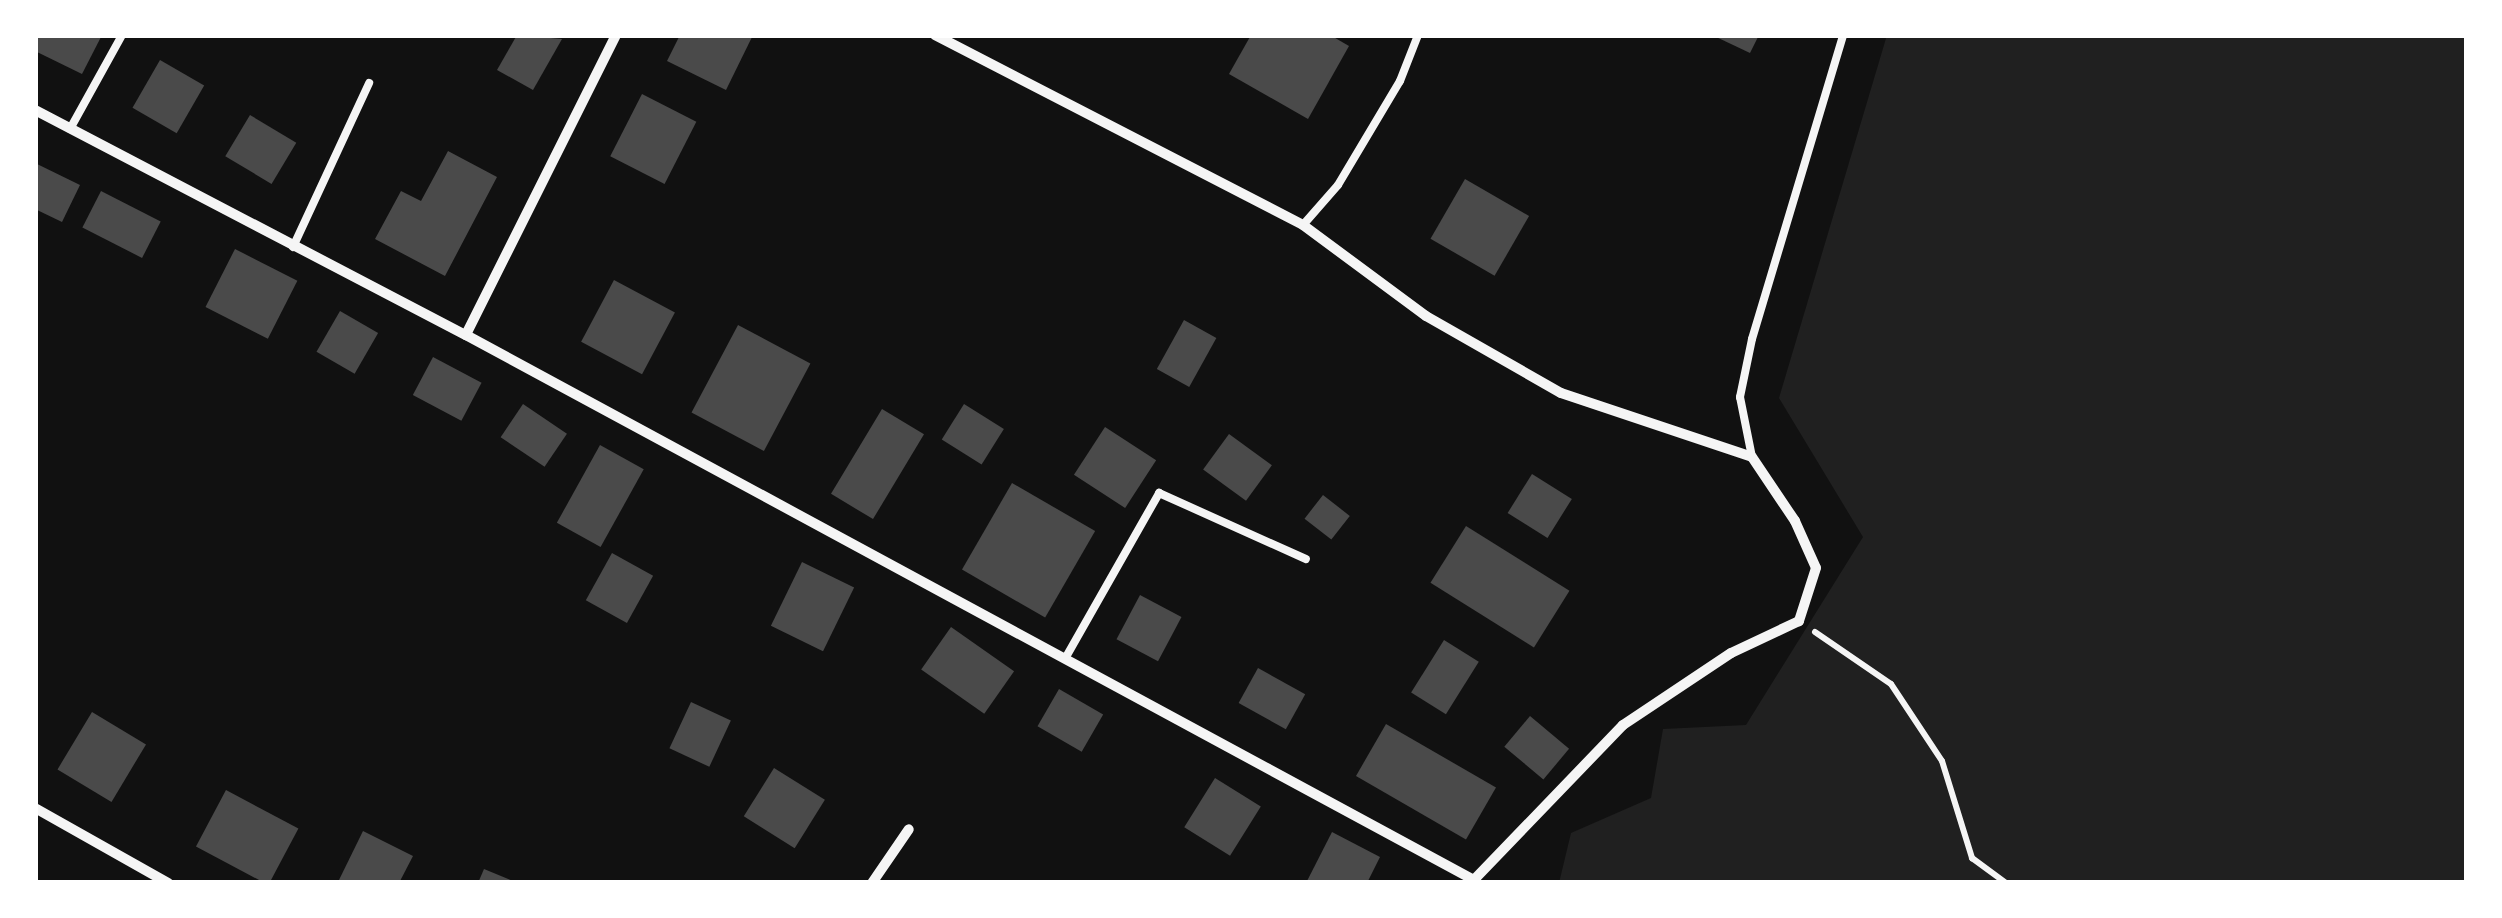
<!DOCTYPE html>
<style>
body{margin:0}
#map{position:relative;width:2502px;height:918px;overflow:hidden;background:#111;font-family:Manrope,sans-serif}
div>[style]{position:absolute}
.green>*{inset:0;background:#202020}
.building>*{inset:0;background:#4a4a4a;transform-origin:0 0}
.path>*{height:6px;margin:-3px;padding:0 3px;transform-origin:3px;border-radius:3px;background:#f5f5f5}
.service>*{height:8px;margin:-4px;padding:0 4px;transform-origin:4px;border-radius:4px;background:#f5f5f5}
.minor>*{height:10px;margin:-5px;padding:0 5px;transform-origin:5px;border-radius:5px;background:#f5f5f5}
span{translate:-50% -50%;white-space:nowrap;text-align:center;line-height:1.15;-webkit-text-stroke:8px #fff;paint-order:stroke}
.frame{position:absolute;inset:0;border:38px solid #fff;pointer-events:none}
</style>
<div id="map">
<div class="green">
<i style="clip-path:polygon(1887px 35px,2467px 35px,2467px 883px,1559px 883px,1571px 833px,1651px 798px,1663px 729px,1746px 725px,1863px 537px,1779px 398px)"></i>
</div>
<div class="building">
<i style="clip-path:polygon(35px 35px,102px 35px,82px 74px,35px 51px)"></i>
<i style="clip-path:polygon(517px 35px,562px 39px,533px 90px,497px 70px)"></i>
<i style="clip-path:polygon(680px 35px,753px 35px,726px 90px,667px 61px)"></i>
<i style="clip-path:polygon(1251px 35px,1330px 35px,1349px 46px,1308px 119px,1229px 74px)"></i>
<i style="clip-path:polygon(1712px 35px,1759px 35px,1750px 53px)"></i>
<i style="left:160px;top:60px;width:51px;height:55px;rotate:30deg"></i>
<i style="left:642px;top:94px;width:61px;height:70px;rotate:27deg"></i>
<i style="left:250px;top:115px;width:54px;height:48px;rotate:31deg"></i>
<i style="clip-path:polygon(448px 151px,497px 177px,445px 276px,375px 239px,401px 191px,421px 201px)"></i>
<i style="clip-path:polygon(35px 163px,80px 185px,62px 222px,35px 209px)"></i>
<i style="left:1465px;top:179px;width:74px;height:69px;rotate:30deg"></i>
<i style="left:101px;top:191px;width:67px;height:41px;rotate:27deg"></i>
<i style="left:235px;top:249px;width:70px;height:65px;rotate:27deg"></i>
<i style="left:614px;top:280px;width:69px;height:70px;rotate:28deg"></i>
<i style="left:340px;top:311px;width:44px;height:47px;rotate:30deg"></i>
<i style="left:1184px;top:320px;width:37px;height:56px;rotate:29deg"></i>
<i style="left:738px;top:325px;width:82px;height:99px;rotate:28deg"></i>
<i style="left:433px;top:357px;width:55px;height:43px;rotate:28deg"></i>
<i style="left:523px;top:404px;width:53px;height:40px;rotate:34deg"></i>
<i style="left:964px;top:404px;width:47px;height:42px;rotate:32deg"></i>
<i style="left:882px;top:409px;width:49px;height:99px;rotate:31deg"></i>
<i style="left:1105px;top:427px;width:61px;height:57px;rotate:33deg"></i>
<i style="left:1229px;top:434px;width:53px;height:44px;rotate:36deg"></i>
<i style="left:600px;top:445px;width:50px;height:89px;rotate:29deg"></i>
<i style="left:1532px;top:474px;width:47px;height:46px;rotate:32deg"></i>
<i style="left:1012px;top:483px;width:96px;height:100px;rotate:30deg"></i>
<i style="left:1323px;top:495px;width:34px;height:30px;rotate:38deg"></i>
<i style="left:1466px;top:526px;width:122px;height:67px;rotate:32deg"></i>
<i style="left:612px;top:553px;width:47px;height:54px;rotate:29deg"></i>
<i style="left:802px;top:562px;width:58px;height:71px;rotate:26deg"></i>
<i style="left:1140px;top:595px;width:47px;height:50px;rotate:28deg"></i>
<i style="left:951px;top:627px;width:77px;height:52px;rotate:35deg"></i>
<i style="left:1444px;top:640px;width:41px;height:62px;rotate:32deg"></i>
<i style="left:1258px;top:668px;width:54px;height:40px;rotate:29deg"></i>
<i style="left:1059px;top:689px;width:51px;height:43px;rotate:30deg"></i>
<i style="left:691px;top:702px;width:44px;height:51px;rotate:25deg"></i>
<i style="left:92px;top:712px;width:63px;height:67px;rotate:31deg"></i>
<i style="left:1530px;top:716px;width:51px;height:40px;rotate:40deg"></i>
<i style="left:1386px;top:724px;width:127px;height:60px;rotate:30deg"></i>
<i style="left:774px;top:768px;width:60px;height:57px;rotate:32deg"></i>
<i style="left:1215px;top:778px;width:54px;height:58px;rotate:32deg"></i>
<i style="left:226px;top:790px;width:82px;height:64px;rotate:28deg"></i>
<i style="clip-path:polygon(363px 831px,413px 856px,399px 883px,338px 882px)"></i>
<i style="clip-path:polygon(1332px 832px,1380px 857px,1367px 883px,1306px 883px)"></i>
<i style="clip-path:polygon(484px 869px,518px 883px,478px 883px)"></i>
</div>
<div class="path">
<i style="left:1815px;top:632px;width:92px;rotate:34.4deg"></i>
<i style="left:1891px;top:684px;width:92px;rotate:56.5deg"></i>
<i style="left:1942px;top:761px;width:102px;rotate:72.8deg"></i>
<i style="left:1972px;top:858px;width:42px;rotate:36.3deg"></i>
</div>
<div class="service">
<i style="left:70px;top:129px;width:107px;rotate:-61deg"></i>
<i style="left:1303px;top:225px;width:53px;rotate:-48.8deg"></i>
<i style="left:1338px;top:185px;width:121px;rotate:-59.2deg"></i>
<i style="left:1400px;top:81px;width:49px;rotate:-68.6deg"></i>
<i style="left:293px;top:247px;width:181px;rotate:-65.1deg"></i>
<i style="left:1752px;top:457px;width:61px;rotate:-101.3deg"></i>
<i style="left:1740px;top:397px;width:59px;rotate:-78.3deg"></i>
<i style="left:1752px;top:339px;width:317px;rotate:-73.3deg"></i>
<i style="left:1066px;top:657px;width:189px;rotate:-60.4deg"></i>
<i style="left:1159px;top:493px;width:161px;rotate:24.2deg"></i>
</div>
<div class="minor">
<i style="left:616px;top:35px;width:335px;rotate:116.6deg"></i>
<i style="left:466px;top:335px;width:1144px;rotate:28.4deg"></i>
<i style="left:935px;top:35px;width:414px;rotate:27.3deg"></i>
<i style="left:1303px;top:225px;width:153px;rotate:36.5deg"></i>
<i style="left:1426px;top:316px;width:155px;rotate:29.7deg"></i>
<i style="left:1561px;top:393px;width:201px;rotate:18.5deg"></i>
<i style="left:1752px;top:457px;width:77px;rotate:56.1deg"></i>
<i style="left:1795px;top:521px;width:51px;rotate:65.9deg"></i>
<i style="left:1816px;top:568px;width:56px;rotate:107.8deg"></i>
<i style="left:1799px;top:621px;width:75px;rotate:154.8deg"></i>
<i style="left:1731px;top:653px;width:130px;rotate:146.3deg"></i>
<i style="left:1623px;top:725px;width:219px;rotate:133.9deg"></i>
<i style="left:35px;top:110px;width:486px;rotate:27.6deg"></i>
<i style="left:35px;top:808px;width:153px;rotate:29.4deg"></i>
<i style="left:872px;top:883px;width:65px;rotate:-55.6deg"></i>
</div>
<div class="frame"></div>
</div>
